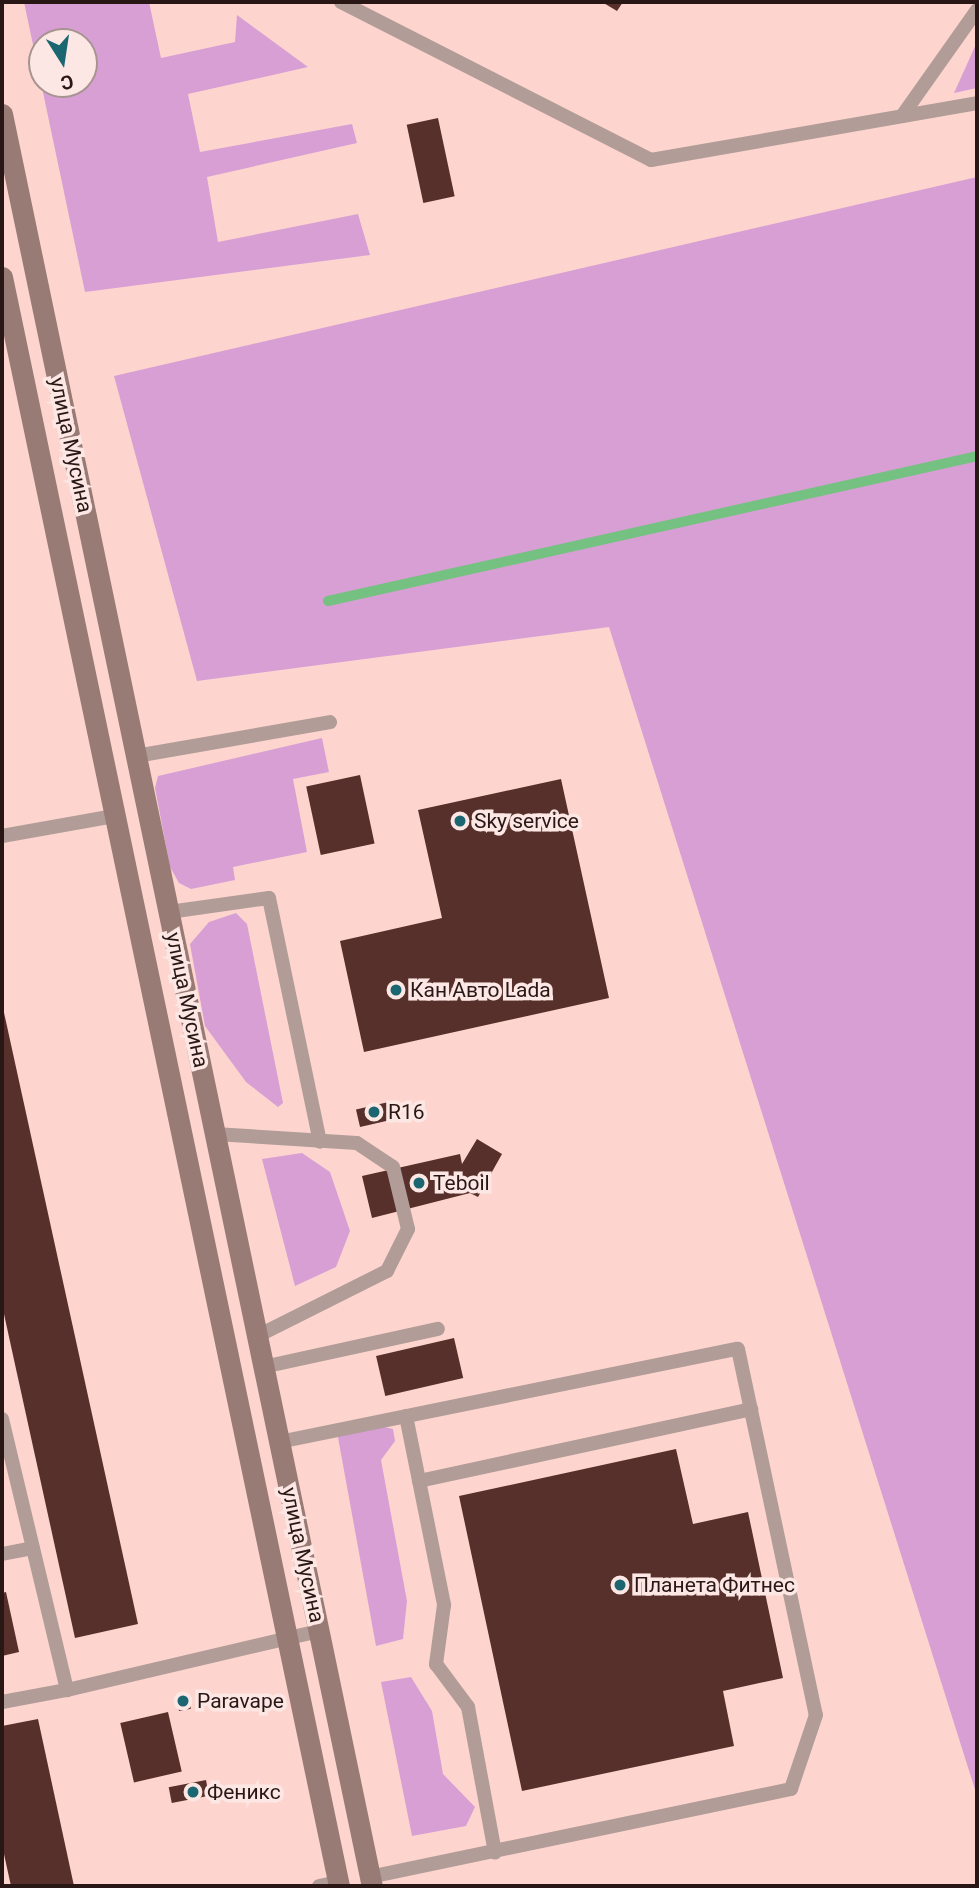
<!DOCTYPE html>
<meta charset="utf-8">
<style>
body{margin:0}
#map{position:relative;width:979px;height:1888px;overflow:hidden;background:#fdd5ce;font-family:Roboto,sans-serif}
div>[style]{position:absolute}
.green>*{inset:0;background:#d89fd5}
.stream>*{height:10px;margin:-5px;padding:0 5px;transform-origin:5px;border-radius:5px;background:#75c181}
.building>*{inset:0;background:#57302b;transform-origin:0 0}
.lane>*{height:14px;margin:-7px;padding:0 7px;transform-origin:7px;border-radius:7px;background:#b19c98}
.secondary>*{height:21px;margin:-10.5px;padding:0 10.5px;transform-origin:10.5px;border-radius:10.5px;background:#997b76}
.dots>*{width:19px;height:19px;translate:-50% -50%;box-sizing:border-box;border:4px solid #fce7e4;border-radius:50%}
span{translate:-50% -50%;white-space:nowrap;text-align:center;line-height:1.15;-webkit-text-stroke:7px #fce7e4;paint-order:stroke}
.street-label{font-size:21px;color:#281714}
.poi-label{font-size:21px;color:#281714}
.left{translate:0 -50%;text-align:left}
.frame{position:absolute;inset:0;border:4px solid #281714;pointer-events:none}
.north{position:absolute;left:28px;top:28px;width:70px;height:70px;box-sizing:border-box;background:#fce7e4;border:2px solid #a79491;border-radius:50%;rotate:168deg;font-size:19px;font-weight:700;line-height:28px;text-align:center;color:#281714}
.north::after{content:'';display:block;margin:auto;width:24px;height:32px;background:#1b6671;clip-path:polygon(50% 0,100% 100%,50% 72%,0 100%)}
</style>
<div id="map">
<div class="green">
<i style="clip-path:polygon(evenodd,24px 2px,149px 2px,161px 58px,235px 42px,237px 15px,308px 67px,188px 94px,200px 152px,352px 124px,357px 143px,207px 177px,218px 242px,358px 214px,370px 255px,85px 292px,24px 2px,84px 42px,84px 84px,42px 84px,42px 42px,84px 42px)"></i>
<i style="clip-path:polygon(977px 42px,977px 88px,954px 93px)"></i>
<i style="clip-path:polygon(977px 177px,977px 1796px,609px 627px,197px 681px,114px 376px)"></i>
<i style="clip-path:polygon(322px 738px,329px 772px,293px 779px,307px 852px,233px 867px,235px 880px,191px 889px,179px 883px,170px 867px,155px 788px,158px 776px)"></i>
<i style="clip-path:polygon(236px 913px,247px 924px,283px 1103px,278px 1107px,246px 1082px,205px 1026px,190px 944px,209px 922px)"></i>
<i style="clip-path:polygon(302px 1153px,330px 1172px,350px 1231px,336px 1267px,295px 1286px,262px 1159px)"></i>
<i style="clip-path:polygon(371px 1424px,393px 1429px,395px 1441px,381px 1460px,407px 1601px,403px 1639px,376px 1646px,337px 1432px)"></i>
<i style="clip-path:polygon(411px 1677px,432px 1711px,443px 1774px,475px 1807px,466px 1826px,412px 1836px,381px 1682px)"></i>
</div>
<div class="stream">
<i style="left:328px;top:601px;width:665px;rotate:-12.59deg"></i>
</div>
<div class="building">
<i style="clip-path:polygon(602px 2px,623px 2px,617px 11px)"></i>
<i style="left:438px;top:118px;width:80px;height:32px;rotate:78deg"></i>
<i style="left:360px;top:775px;width:70px;height:55px;rotate:78deg"></i>
<i style="clip-path:polygon(561px 779px,609px 998px,364px 1052px,340px 941px,442px 918px,418px 810px)"></i>
<i style="clip-path:polygon(3px 1008px,138px 1624px,75px 1638px,2px 1305px)"></i>
<i style="left:393px;top:1101px;width:18px;height:38px;rotate:77deg"></i>
<i style="clip-path:polygon(477px 1139px,502px 1154px,478px 1197px,470px 1193px,372px 1218px,362px 1176px,460px 1154px,462px 1164px)"></i>
<i style="left:454px;top:1338px;width:41px;height:80px;rotate:77deg"></i>
<i style="clip-path:polygon(676px 1449px,693px 1524px,748px 1512px,783px 1678px,723px 1691px,734px 1746px,522px 1791px,459px 1496px)"></i>
<i style="clip-path:polygon(6px 1592px,19px 1652px,2px 1656px,2px 1593px)"></i>
<i style="left:188px;top:1694px;width:15px;height:12px;rotate:79deg"></i>
<i style="left:168px;top:1712px;width:61px;height:49px;rotate:77deg"></i>
<i style="clip-path:polygon(38px 1719px,74px 1886px,11px 1886px,2px 1845px,2px 1726px)"></i>
<i style="left:206px;top:1780px;width:16px;height:38px;rotate:79deg"></i>
</div>
<div class="lane">
<i style="left:341px;top:2px;width:348px;rotate:27deg"></i>
<i style="left:651px;top:160px;width:331px;rotate:-9.9deg"></i>
<i style="left:902px;top:116px;width:130px;rotate:-54.7deg"></i>
<i style="left:136px;top:756px;width:197px;rotate:-9.9deg"></i>
<i style="left:2px;top:836px;width:114px;rotate:-10.1deg"></i>
<i style="left:169px;top:912px;width:101px;rotate:-8deg"></i>
<i style="left:269px;top:898px;width:249px;rotate:78.2deg"></i>
<i style="left:215px;top:1134px;width:142px;rotate:3.6deg"></i>
<i style="left:357px;top:1143px;width:43px;rotate:33.7deg"></i>
<i style="left:393px;top:1167px;width:64px;rotate:76.4deg"></i>
<i style="left:408px;top:1229px;width:47px;rotate:116.6deg"></i>
<i style="left:387px;top:1271px;width:145px;rotate:153.4deg"></i>
<i style="left:263px;top:1367px;width:179px;rotate:-12.3deg"></i>
<i style="left:406px;top:1416px;width:193px;rotate:78.6deg"></i>
<i style="left:444px;top:1605px;width:60px;rotate:97.7deg"></i>
<i style="left:436px;top:1664px;width:54px;rotate:53.3deg"></i>
<i style="left:468px;top:1707px;width:148px;rotate:79.5deg"></i>
<i style="left:2px;top:1419px;width:279px;rotate:76.5deg"></i>
<i style="left:67px;top:1690px;width:258px;rotate:-13.2deg"></i>
<i style="left:279px;top:1442px;width:468px;rotate:-11.5deg"></i>
<i style="left:738px;top:1349px;width:374px;rotate:78deg"></i>
<i style="left:816px;top:1715px;width:78px;rotate:108.7deg"></i>
<i style="left:791px;top:1789px;width:430px;rotate:168.2deg"></i>
<i style="left:419px;top:1481px;width:340px;rotate:-12.2deg"></i>
<i style="left:2px;top:1554px;width:31px;rotate:-11deg"></i>
<i style="left:2px;top:1702px;width:66px;rotate:-10.5deg"></i>
<i style="left:319px;top:1886px;width:19px;rotate:-12deg"></i>
</div>
<div class="secondary">
<i style="left:2px;top:114px;width:1810px;rotate:78.21deg"></i>
<i style="left:2px;top:277px;width:1644px;rotate:78.17deg"></i>
</div>
<div class="dots">
<i style="left:460px;top:821px;background:#1b6671"></i>
<i style="left:396px;top:990px;background:#1b6671"></i>
<i style="left:374px;top:1112px;background:#1b6671"></i>
<i style="left:419px;top:1183px;background:#1b6671"></i>
<i style="left:620px;top:1585px;background:#1b6671"></i>
<i style="left:183px;top:1701px;background:#1b6671"></i>
<i style="left:193px;top:1792px;background:#1b6671"></i>
</div>
<div class="street-label">
<span style="left:71px;top:445px;rotate:78deg">улица Мусина</span>
<span style="left:187px;top:1000px;rotate:78deg">улица Мусина</span>
<span style="left:303px;top:1555px;rotate:78deg">улица Мусина</span>
</div>
<div class="poi-label">
<span class="left" style="left:474px;top:821px">Sky service</span>
<span class="left" style="left:410px;top:990px">Кан Авто Lada</span>
<span class="left" style="left:388px;top:1112px">R16</span>
<span class="left" style="left:433px;top:1183px">Teboil</span>
<span class="left" style="left:634px;top:1585px">Планета Фитнес</span>
<span class="left" style="left:197px;top:1701px">Paravape</span>
<span class="left" style="left:207px;top:1792px">Феникс</span>
</div>
<div class="frame"></div>
<div class="north">С</div>
</div>
